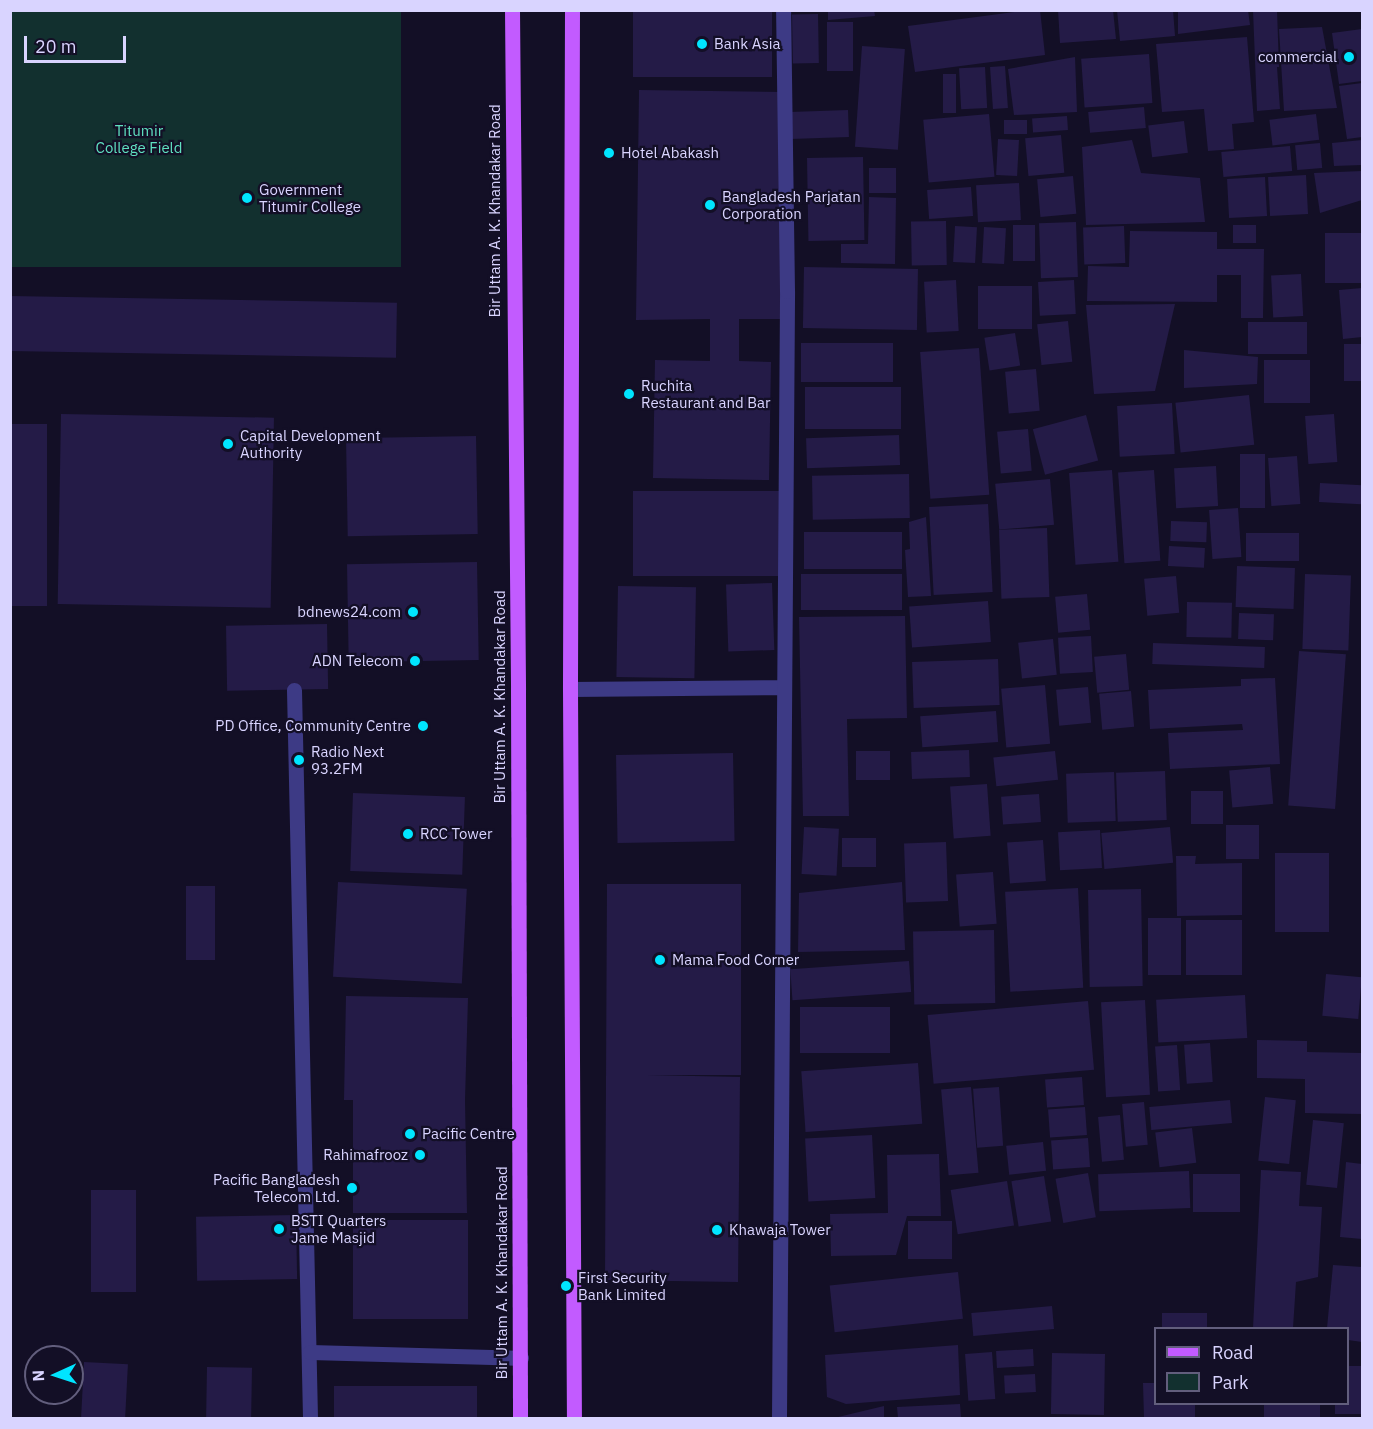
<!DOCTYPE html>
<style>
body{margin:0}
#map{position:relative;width:1373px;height:1429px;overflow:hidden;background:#130f26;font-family:"IBM Plex Sans",sans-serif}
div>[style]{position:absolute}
.green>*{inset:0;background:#12302f;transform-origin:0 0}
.building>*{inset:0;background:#241b47;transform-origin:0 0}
.street>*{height:15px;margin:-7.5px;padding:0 7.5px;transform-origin:7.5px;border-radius:7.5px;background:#3d3a85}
.primary>*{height:15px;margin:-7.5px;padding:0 7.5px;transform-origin:7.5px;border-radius:7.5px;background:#c25bff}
.dots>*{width:16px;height:16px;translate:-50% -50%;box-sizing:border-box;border:3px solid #130f26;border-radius:50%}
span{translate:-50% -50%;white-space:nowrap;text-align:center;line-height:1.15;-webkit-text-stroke:4.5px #130f26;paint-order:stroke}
.poi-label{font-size:15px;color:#d9d4ff}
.left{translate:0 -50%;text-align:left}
.right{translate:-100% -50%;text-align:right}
.park-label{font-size:15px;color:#5fe0c0}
.street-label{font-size:15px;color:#d9d4ff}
.frame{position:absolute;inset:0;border:12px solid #d9d4ff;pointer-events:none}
.legend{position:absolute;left:1154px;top:1327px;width:195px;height:78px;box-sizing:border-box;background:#130f26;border:2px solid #625e7d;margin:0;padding:8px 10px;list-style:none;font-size:18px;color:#d9d4ff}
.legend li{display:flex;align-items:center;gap:12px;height:30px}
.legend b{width:30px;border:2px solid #625e7d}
.north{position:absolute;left:24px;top:1345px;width:60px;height:60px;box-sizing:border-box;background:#130f26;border:2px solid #625e7d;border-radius:50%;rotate:267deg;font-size:16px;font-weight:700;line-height:24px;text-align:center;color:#d9d4ff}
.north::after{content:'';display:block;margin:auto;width:21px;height:27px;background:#00e5ff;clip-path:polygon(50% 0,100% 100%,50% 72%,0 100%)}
.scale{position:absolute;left:24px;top:36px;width:102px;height:27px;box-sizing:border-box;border:3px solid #d9d4ff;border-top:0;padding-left:8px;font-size:18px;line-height:21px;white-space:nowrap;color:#d9d4ff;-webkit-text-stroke:4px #130f26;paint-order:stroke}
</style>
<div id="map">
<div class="green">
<i style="left:10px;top:11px;width:391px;height:256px"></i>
</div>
<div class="building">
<i style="left:633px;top:10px;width:139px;height:67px"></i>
<i style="clip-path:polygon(828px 10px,874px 10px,875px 16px,828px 20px)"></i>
<i style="clip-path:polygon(1030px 10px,1040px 10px,1045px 55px,915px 72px,908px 26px)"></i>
<i style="clip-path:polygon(1058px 10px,1113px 10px,1116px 39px,1060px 43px)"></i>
<i style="clip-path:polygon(1117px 10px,1173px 10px,1175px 36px,1120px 41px)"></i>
<i style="clip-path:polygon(1178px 10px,1248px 10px,1250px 25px,1178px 34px)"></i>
<i style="clip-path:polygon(1253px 10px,1277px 10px,1279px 67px,1277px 67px,1280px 109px,1257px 111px)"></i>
<i style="left:818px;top:14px;width:49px;height:26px;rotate:89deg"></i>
<i style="left:827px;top:22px;width:26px;height:49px"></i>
<i style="clip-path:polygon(1322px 27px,1337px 108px,1284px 111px,1279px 29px)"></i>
<i style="clip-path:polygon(1362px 29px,1362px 81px,1339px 84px,1332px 33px)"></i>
<i style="clip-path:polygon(1247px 37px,1254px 122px,1232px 124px,1234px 149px,1208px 151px,1204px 109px,1162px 112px,1156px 44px)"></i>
<i style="left:862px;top:46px;width:43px;height:101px;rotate:4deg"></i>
<i style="left:1149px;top:54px;width:49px;height:68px;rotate:86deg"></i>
<i style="clip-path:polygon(1075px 57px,1077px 112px,1014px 115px,1008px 69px)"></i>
<i style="left:1005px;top:66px;width:42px;height:15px;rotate:86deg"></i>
<i style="left:985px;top:67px;width:41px;height:26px;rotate:87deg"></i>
<i style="left:943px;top:74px;width:13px;height:39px"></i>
<i style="clip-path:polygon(1362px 83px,1362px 137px,1347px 139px,1339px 86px)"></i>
<i style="clip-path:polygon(639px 90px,783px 92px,780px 319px,739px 319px,739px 361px,771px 362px,769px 480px,653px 478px,655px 360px,710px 361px,710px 319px,636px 320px)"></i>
<i style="left:1144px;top:107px;width:21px;height:56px;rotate:85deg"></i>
<i style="left:848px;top:110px;width:27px;height:58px;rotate:88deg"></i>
<i style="left:989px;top:114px;width:63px;height:66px;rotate:85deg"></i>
<i style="left:1316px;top:114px;width:26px;height:47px;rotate:83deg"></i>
<i style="left:1067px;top:116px;width:14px;height:35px;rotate:86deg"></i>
<i style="left:1004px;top:120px;width:23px;height:14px"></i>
<i style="left:1184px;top:121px;width:32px;height:36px;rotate:83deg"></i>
<i style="left:1061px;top:135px;width:38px;height:36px;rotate:85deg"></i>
<i style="left:998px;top:139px;width:21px;height:36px;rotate:3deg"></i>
<i style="clip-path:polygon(1132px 140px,1141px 173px,1200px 178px,1205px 222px,1086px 225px,1082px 147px)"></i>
<i style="clip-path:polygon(1362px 140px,1362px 165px,1334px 166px,1332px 143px)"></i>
<i style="left:1320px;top:143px;width:25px;height:25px;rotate:85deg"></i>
<i style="left:1290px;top:146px;width:25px;height:69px;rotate:85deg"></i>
<i style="left:863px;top:157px;width:83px;height:56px;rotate:89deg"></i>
<i style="left:869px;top:168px;width:27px;height:25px"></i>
<i style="clip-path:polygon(1362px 171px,1362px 200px,1320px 213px,1314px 173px)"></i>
<i style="left:1306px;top:175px;width:39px;height:38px;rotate:87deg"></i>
<i style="left:1073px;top:176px;width:38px;height:36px;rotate:85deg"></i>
<i style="left:1265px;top:177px;width:39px;height:38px;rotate:87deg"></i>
<i style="left:1019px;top:183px;width:37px;height:43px;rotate:87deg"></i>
<i style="left:971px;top:187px;width:29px;height:44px;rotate:86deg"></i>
<i style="clip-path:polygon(869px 197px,896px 198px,895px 264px,841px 263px,841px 244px,868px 244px)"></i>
<i style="left:946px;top:221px;width:44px;height:35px;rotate:89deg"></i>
<i style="left:1076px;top:222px;width:55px;height:37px;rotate:88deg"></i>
<i style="left:1013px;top:225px;width:22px;height:36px"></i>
<i style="left:1233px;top:225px;width:23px;height:18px"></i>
<i style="left:955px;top:226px;width:22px;height:36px;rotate:3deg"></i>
<i style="left:1124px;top:226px;width:37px;height:41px;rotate:88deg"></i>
<i style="left:984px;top:227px;width:22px;height:36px;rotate:3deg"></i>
<i style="clip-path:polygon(1130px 231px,1217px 232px,1217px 249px,1264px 249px,1263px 318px,1241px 318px,1241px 275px,1217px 275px,1217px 302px,1087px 301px,1088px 266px,1129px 267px)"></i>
<i style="left:1362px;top:233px;width:50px;height:37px;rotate:90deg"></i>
<i style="left:804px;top:267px;width:114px;height:61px;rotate:1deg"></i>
<i style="left:1301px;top:274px;width:42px;height:30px;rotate:87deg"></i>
<i style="left:956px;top:280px;width:51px;height:32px;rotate:87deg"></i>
<i style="left:1074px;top:280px;width:34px;height:36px;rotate:87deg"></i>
<i style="left:1032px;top:286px;width:43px;height:54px;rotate:90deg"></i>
<i style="clip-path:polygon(1362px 288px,1362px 337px,1343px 339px,1339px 290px)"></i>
<i style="left:10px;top:296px;width:387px;height:55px;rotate:1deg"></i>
<i style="clip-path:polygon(1175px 304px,1155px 391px,1094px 394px,1086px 305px)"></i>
<i style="left:1068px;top:321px;width:41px;height:31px;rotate:84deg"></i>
<i style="left:1248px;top:322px;width:59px;height:32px"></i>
<i style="left:1015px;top:333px;width:33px;height:31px;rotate:81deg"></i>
<i style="left:893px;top:343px;width:39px;height:92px;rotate:90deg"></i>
<i style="left:1362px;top:344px;width:37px;height:18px;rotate:90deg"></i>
<i style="left:979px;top:348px;width:147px;height:59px;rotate:86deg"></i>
<i style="clip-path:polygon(1184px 350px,1258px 357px,1257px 384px,1184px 388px)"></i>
<i style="left:1264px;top:360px;width:46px;height:43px"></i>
<i style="left:1036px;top:369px;width:42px;height:31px;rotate:85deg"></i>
<i style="left:901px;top:387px;width:42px;height:96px;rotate:90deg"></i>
<i style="left:1249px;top:395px;width:50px;height:74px;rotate:84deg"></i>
<i style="left:1172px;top:403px;width:51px;height:55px;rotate:87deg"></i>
<i style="left:61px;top:414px;width:213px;height:190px;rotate:1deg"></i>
<i style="left:1334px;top:414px;width:48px;height:29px;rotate:86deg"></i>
<i style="left:1086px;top:415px;width:47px;height:55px;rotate:75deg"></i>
<i style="left:10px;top:424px;width:37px;height:182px"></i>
<i style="left:1028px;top:429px;width:42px;height:31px;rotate:85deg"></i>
<i style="left:899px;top:435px;width:30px;height:93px;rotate:88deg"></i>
<i style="left:476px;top:436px;width:98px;height:130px;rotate:89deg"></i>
<i style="left:1240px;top:454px;width:25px;height:54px"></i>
<i style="left:1297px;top:456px;width:48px;height:29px;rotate:86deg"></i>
<i style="left:1216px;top:466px;width:40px;height:42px;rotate:87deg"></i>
<i style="left:1112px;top:470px;width:92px;height:43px;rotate:86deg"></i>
<i style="left:1154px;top:470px;width:91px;height:36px;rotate:86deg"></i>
<i style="left:909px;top:474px;width:44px;height:97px;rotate:89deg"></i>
<i style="left:1050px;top:479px;width:46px;height:55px;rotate:85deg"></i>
<i style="left:1320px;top:483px;width:42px;height:19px;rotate:3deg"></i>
<i style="left:633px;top:491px;width:146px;height:85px"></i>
<i style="left:988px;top:504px;width:88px;height:59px;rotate:87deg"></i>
<i style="left:1238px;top:508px;width:49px;height:29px;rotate:86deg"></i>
<i style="clip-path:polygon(926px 517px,931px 596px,908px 597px,905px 550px,910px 549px,909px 522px)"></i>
<i style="left:1171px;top:521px;width:36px;height:20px;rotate:2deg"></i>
<i style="left:1047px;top:528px;width:69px;height:48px;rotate:88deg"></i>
<i style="left:902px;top:532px;width:37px;height:98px;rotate:90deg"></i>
<i style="left:1246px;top:533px;width:53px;height:28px"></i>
<i style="left:1169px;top:546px;width:36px;height:20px;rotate:3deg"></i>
<i style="left:477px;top:562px;width:98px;height:130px;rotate:89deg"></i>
<i style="left:1237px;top:566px;width:58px;height:41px;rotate:2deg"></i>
<i style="left:902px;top:574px;width:36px;height:101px;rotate:90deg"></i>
<i style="left:1305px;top:574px;width:46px;height:75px;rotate:2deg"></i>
<i style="left:1176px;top:576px;width:37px;height:32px;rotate:85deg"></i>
<i style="left:772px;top:583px;width:67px;height:46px;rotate:88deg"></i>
<i style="left:618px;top:586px;width:78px;height:91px;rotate:1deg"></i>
<i style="left:1087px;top:594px;width:36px;height:32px;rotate:85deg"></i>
<i style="left:988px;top:601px;width:41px;height:79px;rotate:86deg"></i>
<i style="left:1187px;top:602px;width:45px;height:35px;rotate:1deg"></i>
<i style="left:1239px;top:613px;width:35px;height:26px;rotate:2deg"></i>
<i style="clip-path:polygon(905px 616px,907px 718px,847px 719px,849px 816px,803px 816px,799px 617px)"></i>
<i style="left:327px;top:624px;width:65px;height:101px;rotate:89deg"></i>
<i style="left:1091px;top:636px;width:36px;height:33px;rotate:87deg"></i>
<i style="left:1053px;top:639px;width:36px;height:35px;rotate:84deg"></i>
<i style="left:1153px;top:643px;width:112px;height:21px;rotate:2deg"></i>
<i style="left:1299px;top:651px;width:47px;height:155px;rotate:4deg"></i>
<i style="left:1126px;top:654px;width:36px;height:32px;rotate:85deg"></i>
<i style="left:998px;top:659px;width:46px;height:86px;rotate:88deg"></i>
<i style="clip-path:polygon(1275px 678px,1280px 764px,1170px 769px,1168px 733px,1243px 730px,1242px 724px,1150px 729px,1148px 690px,1241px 686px,1241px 679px)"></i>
<i style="left:1045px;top:685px;width:59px;height:44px;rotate:85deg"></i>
<i style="left:1088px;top:687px;width:36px;height:32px;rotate:85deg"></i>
<i style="left:1131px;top:691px;width:36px;height:32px;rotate:85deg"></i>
<i style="left:996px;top:711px;width:31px;height:76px;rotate:86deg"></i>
<i style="left:969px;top:750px;width:27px;height:58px;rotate:88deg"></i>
<i style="left:856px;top:751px;width:34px;height:29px"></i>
<i style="left:1055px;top:751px;width:29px;height:62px;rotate:84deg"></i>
<i style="left:733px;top:753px;width:88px;height:117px;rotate:89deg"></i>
<i style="left:1270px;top:767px;width:37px;height:41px;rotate:85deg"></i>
<i style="left:1165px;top:771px;width:49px;height:49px;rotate:88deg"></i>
<i style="left:1114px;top:772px;width:49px;height:48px;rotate:88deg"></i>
<i style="left:987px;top:784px;width:52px;height:37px;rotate:86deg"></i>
<i style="left:1191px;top:791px;width:32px;height:33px"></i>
<i style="left:353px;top:793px;width:112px;height:78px;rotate:2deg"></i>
<i style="left:1039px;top:794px;width:28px;height:38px;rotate:86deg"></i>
<i style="left:1226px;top:825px;width:33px;height:34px"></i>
<i style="left:804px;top:827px;width:35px;height:47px;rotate:3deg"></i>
<i style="left:1170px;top:827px;width:36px;height:69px;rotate:85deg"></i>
<i style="left:1100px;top:830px;width:38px;height:42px;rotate:87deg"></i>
<i style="left:842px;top:838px;width:34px;height:29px"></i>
<i style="left:1043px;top:840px;width:41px;height:36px;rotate:86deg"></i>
<i style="left:946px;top:842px;width:59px;height:42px;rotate:88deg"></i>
<i style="left:1275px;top:853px;width:54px;height:79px"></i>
<i style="clip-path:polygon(1176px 856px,1196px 856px,1195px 864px,1242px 863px,1242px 915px,1177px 916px)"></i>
<i style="left:993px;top:872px;width:52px;height:37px;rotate:86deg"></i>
<i style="left:338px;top:882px;width:129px;height:95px;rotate:3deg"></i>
<i style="clip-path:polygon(902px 882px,905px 950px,798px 952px,799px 893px)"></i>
<i style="clip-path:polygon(607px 884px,741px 884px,741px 1075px,647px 1075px,740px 1077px,738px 1282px,605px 1280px)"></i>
<i style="left:186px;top:886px;width:29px;height:74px"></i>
<i style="left:1078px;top:888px;width:100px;height:73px;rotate:87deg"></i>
<i style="left:1141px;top:889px;width:97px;height:53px;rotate:89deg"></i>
<i style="left:1181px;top:918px;width:57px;height:33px;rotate:90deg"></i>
<i style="left:1186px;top:920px;width:56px;height:55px"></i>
<i style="left:994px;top:930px;width:73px;height:81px;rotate:89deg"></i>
<i style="left:909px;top:961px;width:31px;height:119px;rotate:86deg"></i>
<i style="left:1326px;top:974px;width:36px;height:42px;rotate:5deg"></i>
<i style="left:1245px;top:995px;width:43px;height:89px;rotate:87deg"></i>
<i style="clip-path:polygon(346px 996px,468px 998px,465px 1100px,467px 1213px,353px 1213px,353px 1100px,344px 1100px)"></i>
<i style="left:1145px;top:1000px;width:95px;height:44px;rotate:87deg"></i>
<i style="left:1088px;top:1001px;width:69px;height:161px;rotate:85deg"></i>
<i style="left:800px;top:1007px;width:90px;height:46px"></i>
<i style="clip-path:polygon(1257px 1040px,1307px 1041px,1307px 1052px,1362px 1053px,1362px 1114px,1305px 1113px,1305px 1079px,1257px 1078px)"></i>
<i style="left:1210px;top:1043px;width:39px;height:26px;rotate:86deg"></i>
<i style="left:1177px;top:1045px;width:45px;height:22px;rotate:86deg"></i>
<i style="left:918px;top:1063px;width:61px;height:117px;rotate:86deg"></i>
<i style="left:1082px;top:1077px;width:28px;height:37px;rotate:86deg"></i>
<i style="left:971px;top:1087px;width:86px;height:30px;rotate:85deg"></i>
<i style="left:999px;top:1087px;width:59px;height:26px;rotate:86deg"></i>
<i style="left:1265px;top:1097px;width:31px;height:64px;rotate:6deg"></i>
<i style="left:1230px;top:1100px;width:23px;height:81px;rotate:85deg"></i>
<i style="left:1144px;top:1102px;width:43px;height:22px;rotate:85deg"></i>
<i style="left:1085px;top:1107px;width:28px;height:37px;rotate:86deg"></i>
<i style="left:1120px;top:1115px;width:45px;height:22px;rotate:85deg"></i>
<i style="left:1313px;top:1120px;width:31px;height:65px;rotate:6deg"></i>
<i style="left:1192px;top:1128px;width:35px;height:37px;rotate:83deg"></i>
<i style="left:872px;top:1135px;width:63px;height:67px;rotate:87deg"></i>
<i style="left:1088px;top:1138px;width:29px;height:37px;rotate:86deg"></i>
<i style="left:1043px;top:1142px;width:29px;height:37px;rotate:84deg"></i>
<i style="clip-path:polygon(939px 1154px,941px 1216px,907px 1216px,896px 1255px,831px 1256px,830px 1214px,888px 1213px,887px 1155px)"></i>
<i style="clip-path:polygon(1346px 1162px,1362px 1164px,1362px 1239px,1340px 1237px)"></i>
<i style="clip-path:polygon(1261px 1170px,1301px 1172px,1299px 1206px,1322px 1207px,1318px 1277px,1296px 1282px,1293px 1328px,1253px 1328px)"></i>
<i style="left:1189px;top:1171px;width:37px;height:91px;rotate:88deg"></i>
<i style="left:1088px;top:1173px;width:45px;height:33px;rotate:80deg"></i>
<i style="left:1193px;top:1174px;width:47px;height:38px"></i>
<i style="left:1044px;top:1176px;width:46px;height:33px;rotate:81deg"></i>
<i style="left:1007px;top:1181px;width:45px;height:57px;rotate:81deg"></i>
<i style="left:91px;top:1190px;width:45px;height:102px"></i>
<i style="left:296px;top:1215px;width:64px;height:100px;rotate:89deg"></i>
<i style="left:353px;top:1220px;width:115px;height:99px"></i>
<i style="left:908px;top:1221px;width:44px;height:38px"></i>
<i style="clip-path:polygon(1333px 1265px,1362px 1267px,1362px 1342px,1348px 1340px,1348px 1328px,1327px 1328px)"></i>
<i style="left:958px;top:1272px;width:47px;height:129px;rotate:84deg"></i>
<i style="left:1052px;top:1306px;width:23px;height:81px;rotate:85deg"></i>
<i style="left:1162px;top:1313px;width:45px;height:15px"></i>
<i style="clip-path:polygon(958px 1345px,960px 1395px,846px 1404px,827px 1397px,825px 1355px)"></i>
<i style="left:1033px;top:1349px;width:17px;height:37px;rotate:87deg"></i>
<i style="left:992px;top:1352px;width:47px;height:27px;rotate:86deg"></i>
<i style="left:1052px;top:1353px;width:53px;height:61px;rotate:1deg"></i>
<i style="left:84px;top:1362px;width:44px;height:56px;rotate:3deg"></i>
<i style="clip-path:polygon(1348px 1366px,1362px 1366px,1362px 1414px,1335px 1414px,1335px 1404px,1348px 1404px)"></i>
<i style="left:207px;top:1367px;width:45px;height:51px;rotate:1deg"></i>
<i style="left:1035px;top:1374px;width:18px;height:31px;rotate:87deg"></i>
<i style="clip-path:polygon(1143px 1383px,1156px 1383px,1156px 1404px,1195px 1404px,1195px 1418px,1144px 1418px)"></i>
<i style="left:334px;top:1386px;width:143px;height:32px"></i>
<i style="clip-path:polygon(960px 1404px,961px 1418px,898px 1418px,897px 1407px)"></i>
<i style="left:1264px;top:1404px;width:56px;height:14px"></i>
<i style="clip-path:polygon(884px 1406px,884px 1418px,834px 1418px)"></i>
</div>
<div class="street">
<i style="left:570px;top:689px;width:213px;rotate:-0.5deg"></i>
<i style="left:294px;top:690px;width:728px;rotate:88.74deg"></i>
<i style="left:310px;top:1352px;width:211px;rotate:1.6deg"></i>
<i style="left:779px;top:1418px;width:1127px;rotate:-89.59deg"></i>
<i style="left:787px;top:291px;width:281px;rotate:-90.8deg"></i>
</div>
<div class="primary">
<i style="left:512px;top:10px;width:680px;rotate:89.49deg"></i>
<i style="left:518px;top:690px;width:728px;rotate:89.84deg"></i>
<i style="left:572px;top:10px;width:679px;rotate:90.17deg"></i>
<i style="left:570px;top:689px;width:729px;rotate:89.69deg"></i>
</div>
<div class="dots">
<i style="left:702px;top:44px;background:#00e5ff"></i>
<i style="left:1349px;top:57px;background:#00e5ff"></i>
<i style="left:609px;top:153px;background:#00e5ff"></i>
<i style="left:247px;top:198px;background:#00e5ff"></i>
<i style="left:710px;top:205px;background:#00e5ff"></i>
<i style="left:629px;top:394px;background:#00e5ff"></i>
<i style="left:228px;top:444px;background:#00e5ff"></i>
<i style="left:413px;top:612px;background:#00e5ff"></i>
<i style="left:415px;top:661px;background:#00e5ff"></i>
<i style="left:423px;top:726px;background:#00e5ff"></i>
<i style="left:299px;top:760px;background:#00e5ff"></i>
<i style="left:408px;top:834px;background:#00e5ff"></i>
<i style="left:660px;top:960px;background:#00e5ff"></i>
<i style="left:410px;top:1134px;background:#00e5ff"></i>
<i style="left:420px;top:1155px;background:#00e5ff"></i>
<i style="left:352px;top:1188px;background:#00e5ff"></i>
<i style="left:279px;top:1229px;background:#00e5ff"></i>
<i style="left:717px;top:1230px;background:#00e5ff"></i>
<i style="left:566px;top:1286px;background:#00e5ff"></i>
</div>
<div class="poi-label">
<span class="left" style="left:714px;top:44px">Bank Asia</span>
<span class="right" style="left:1337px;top:57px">commercial</span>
<span class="left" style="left:621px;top:153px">Hotel Abakash</span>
<span class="left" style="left:259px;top:198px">Government<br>Titumir College</span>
<span class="left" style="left:722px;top:205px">Bangladesh Parjatan<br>Corporation</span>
<span class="left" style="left:641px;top:394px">Ruchita<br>Restaurant and Bar</span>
<span class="left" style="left:240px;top:444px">Capital Development<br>Authority</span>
<span class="right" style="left:401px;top:612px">bdnews24.com</span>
<span class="right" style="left:403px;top:661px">ADN Telecom</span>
<span class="right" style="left:411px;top:726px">PD Office, Community Centre</span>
<span class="left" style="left:311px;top:760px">Radio Next<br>93.2FM</span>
<span class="left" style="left:420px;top:834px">RCC Tower</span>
<span class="left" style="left:672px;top:960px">Mama Food Corner</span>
<span class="left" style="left:422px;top:1134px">Pacific Centre</span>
<span class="right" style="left:408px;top:1155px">Rahimafrooz</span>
<span class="right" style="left:340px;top:1188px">Pacific Bangladesh<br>Telecom Ltd.</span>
<span class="left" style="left:291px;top:1229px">BSTI Quarters<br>Jame Masjid</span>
<span class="left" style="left:729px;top:1230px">Khawaja Tower</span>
<span class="left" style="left:578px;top:1286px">First Security<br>Bank Limited</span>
</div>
<div class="park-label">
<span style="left:139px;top:139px">Titumir<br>College Field</span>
</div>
<div class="street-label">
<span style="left:495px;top:211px;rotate:-90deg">Bir Uttam A. K. Khandakar Road</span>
<span style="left:500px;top:697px;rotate:-90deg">Bir Uttam A. K. Khandakar Road</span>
<span style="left:502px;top:1273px;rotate:-90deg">Bir Uttam A. K. Khandakar Road</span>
</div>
<div class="frame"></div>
<ul class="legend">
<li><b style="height:8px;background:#c25bff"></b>Road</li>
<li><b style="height:16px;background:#12302f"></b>Park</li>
</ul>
<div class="north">N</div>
<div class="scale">20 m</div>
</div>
